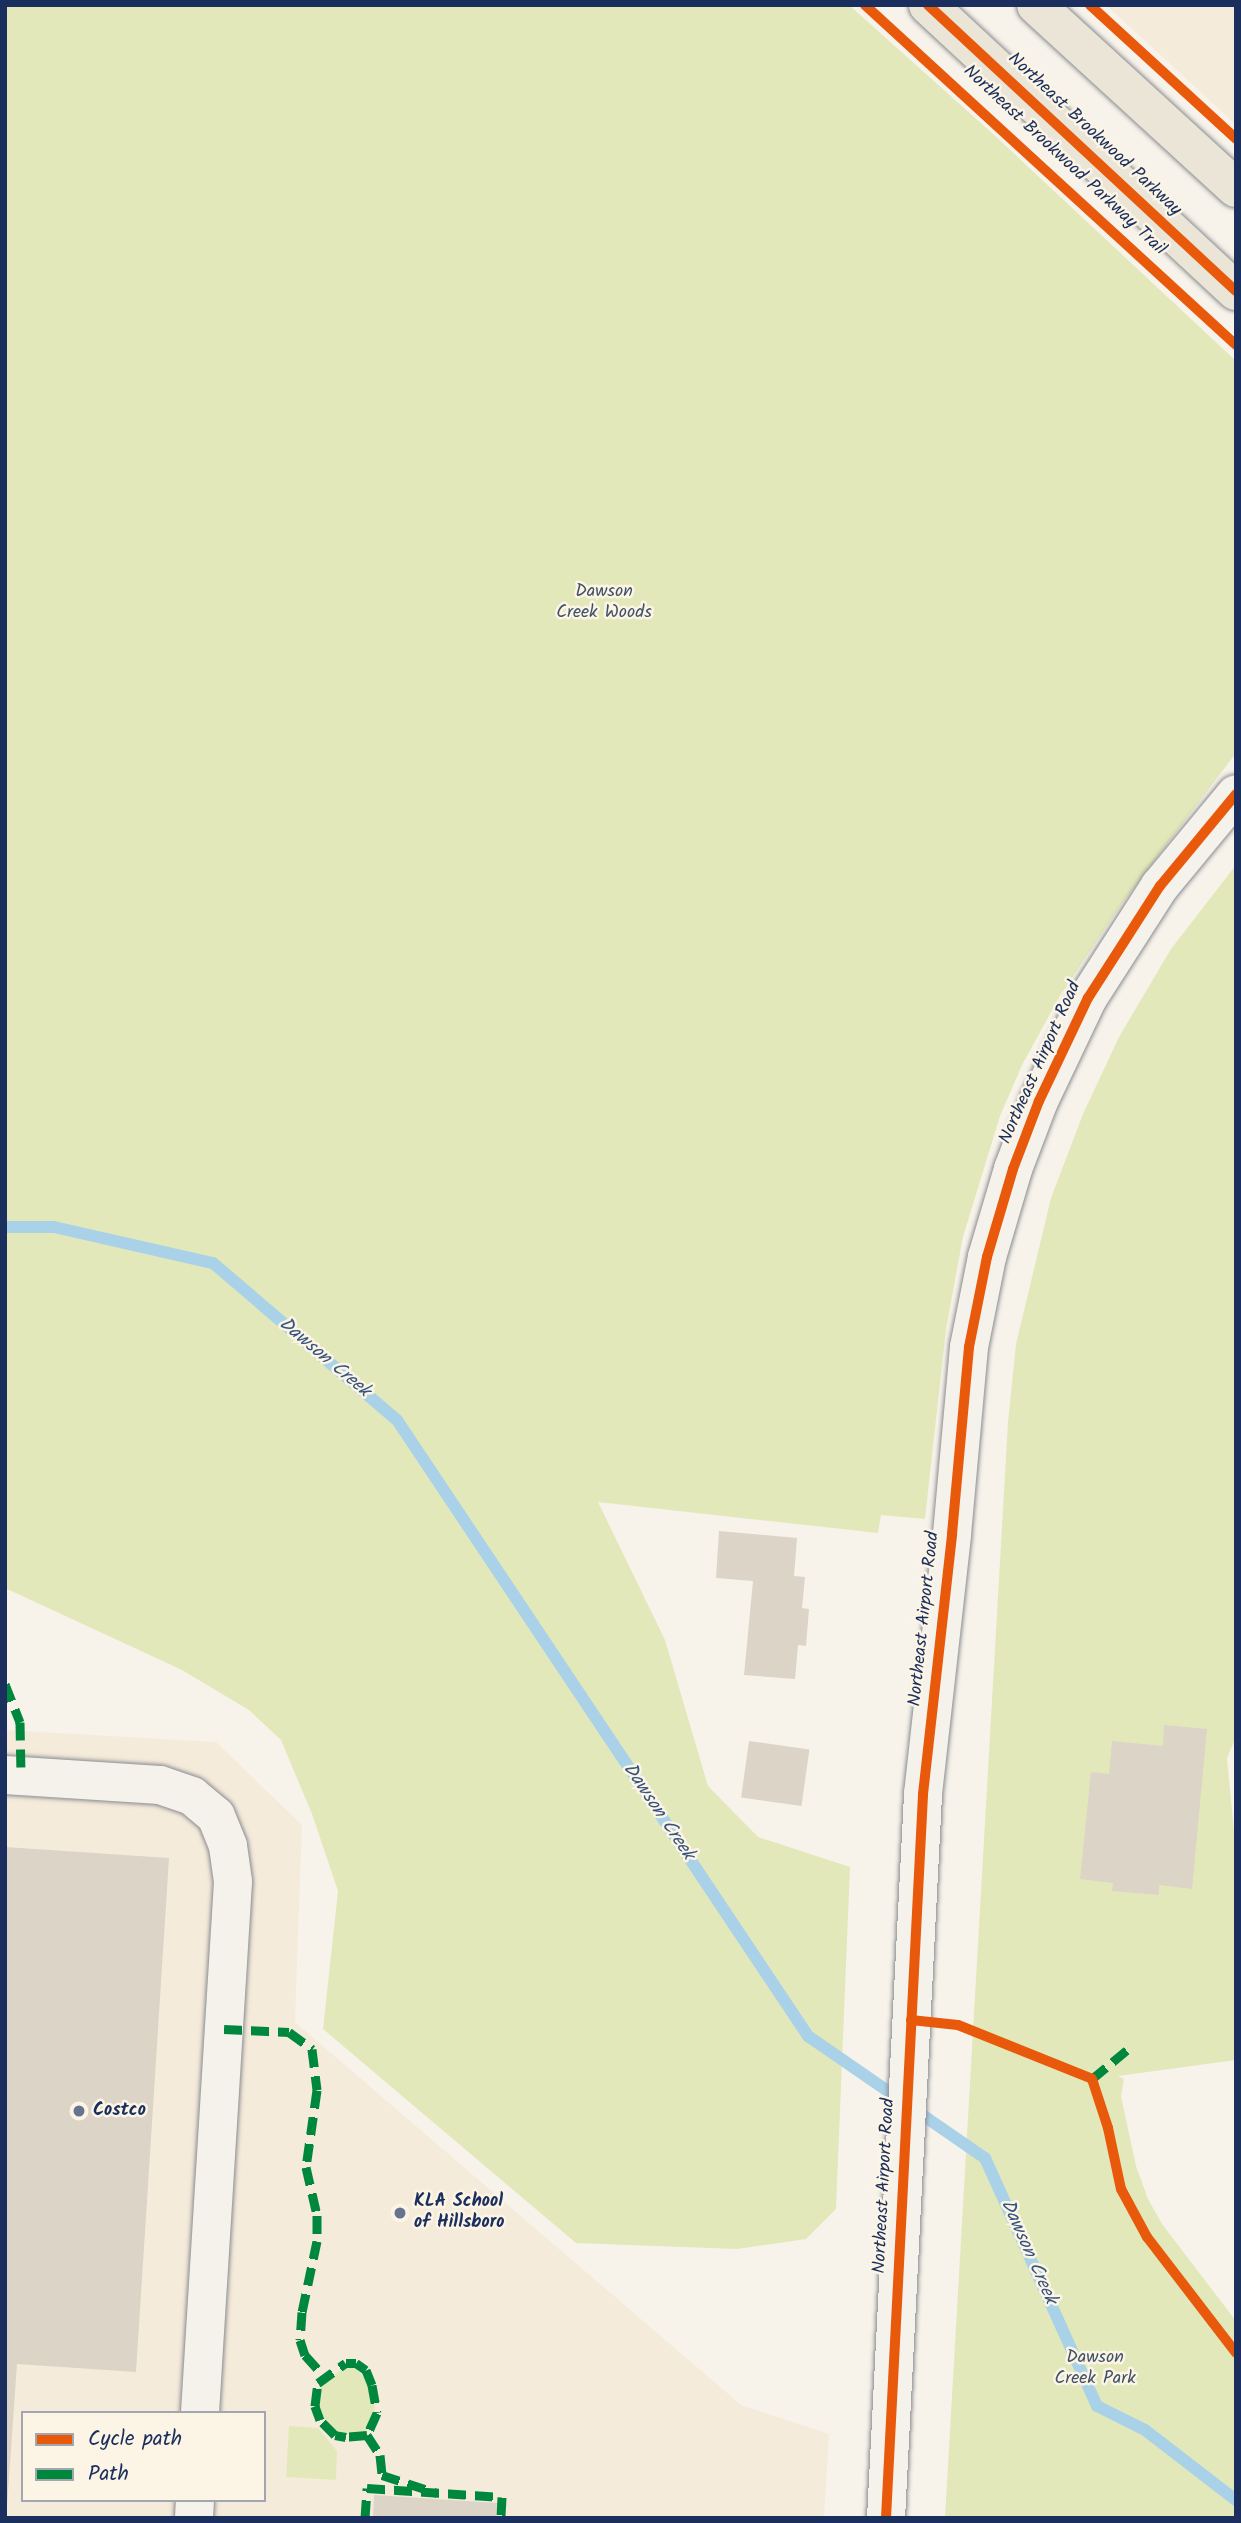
<!DOCTYPE html>
<style>
body{margin:0}
#map{position:relative;width:1241px;height:2523px;overflow:hidden;background:#f7f3ea;font-family:Kalam,sans-serif}
div>[style]{position:absolute}
.built>*{inset:0;background:#f5ebda}
.green>*{inset:0;background:#e3e8ba}
.stream>*{height:12px;margin:-6px;padding:0 6px;transform-origin:6px;border-radius:6px;background:#a9d2e8}
.building>*{inset:0;background:#dcd4c7;transform-origin:0 0}
.roads{filter:drop-shadow(0 0 2px #8a8c91) drop-shadow(0 0 2px #8a8c91)}
.minor>*{height:38px;margin:-19px;padding:0 19px;transform-origin:19px;border-radius:19px;background:#f5f2ec}
.major>*{height:38px;margin:-19px;padding:0 19px;transform-origin:19px;border-radius:19px;background:#eae5d6}
.quiet>*{height:9px;margin-top:-4.5px;transform-origin:0;background:repeating-linear-gradient(90deg,#00873e 0 18px,transparent 0 27px)}
.cycleway>*{height:10px;margin:-5px;padding:0 5px;transform-origin:5px;border-radius:5px;background:#e8590c}
.dots>*{width:19px;height:19px;translate:-50% -50%;box-sizing:border-box;border:4px solid #fcf5e5;border-radius:50%}
span{translate:-50% -50%;white-space:nowrap;text-align:center;line-height:1.15;-webkit-text-stroke:5px #fcf5e5;paint-order:stroke}
.street-label{font-size:18px;color:#1b2f5e}
.park-label{font-size:18px;color:#405268}
.poi-label{font-size:18px;color:#1b2f5e;font-weight:700}
.left{translate:0 -50%;text-align:left}
.water-label{font-size:19px;color:#365480;font-style:italic}
.frame{position:absolute;inset:0;border:7px solid #1b2f5e;pointer-events:none}
.legend{position:absolute;left:21px;top:2411px;width:245px;height:91px;box-sizing:border-box;background:#fcf5e5;border:2px solid #a2a6af;margin:0;padding:9px 12px;list-style:none;font-size:21px;color:#1b2f5e}
.legend li{display:flex;align-items:center;gap:14px;height:35px}
.legend b{width:35px;border:2px solid #a2a6af}
</style>
<div id="map">
<div class="built">
<i style="clip-path:polygon(1106px 5px,1236px 5px,1236px 125px,1189px 81px)"></i>
<i style="clip-path:polygon(evenodd,5px 1730px,216px 1742px,302px 1825px,295px 2022px,741px 2405px,829px 2434px,824px 2518px,5px 2518px,5px 1730px,23px 2413px,264px 2413px,264px 2500px,23px 2500px,23px 2413px)"></i>
</div>
<div class="green">
<i style="clip-path:polygon(5px 5px,849px 5px,993px 134px,1236px 361px,1236px 753px,1121px 905px,1061px 994px,1022px 1065px,1000px 1116px,963px 1237px,946px 1329px,925px 1519px,881px 1515px,878px 1533px,598px 1502px,665px 1640px,708px 1786px,758px 1837px,850px 1867px,836px 2209px,806px 2239px,737px 2249px,576px 2243px,323px 2029px,338px 1891px,312px 1814px,281px 1740px,249px 1710px,182px 1670px,5px 1588px)"></i>
<i style="clip-path:polygon(1236px 865px,1236px 1737px,1227px 1758px,1236px 1852px,1236px 2060px,1118px 2076px,1124px 2079px,1121px 2096px,1136px 2166px,1148px 2199px,1162px 2224px,1236px 2321px,1236px 2518px,945px 2518px,1008px 1422px,1016px 1344px,1051px 1198px,1083px 1114px,1119px 1037px,1171px 949px)"></i>
<i style="clip-path:polygon(347px 2366px,353px 2367px,366px 2378px,375px 2407px,373px 2420px,365px 2431px,350px 2434px,342px 2434px,326px 2422px,321px 2413px,318px 2392px,321px 2383px)"></i>
<i style="clip-path:polygon(289px 2426px,318px 2428px,337px 2451px,336px 2480px,286px 2477px)"></i>
</div>
<div class="stream">
<i style="left:5px;top:1227px;width:49px"></i>
<i style="left:54px;top:1227px;width:163px;rotate:12.8deg"></i>
<i style="left:213px;top:1263px;width:242px;rotate:40.5deg"></i>
<i style="left:397px;top:1420px;width:741px;rotate:56.29deg"></i>
<i style="left:808px;top:2036px;width:215px;rotate:34.6deg"></i>
<i style="left:985px;top:2158px;width:272px;rotate:65.7deg"></i>
<i style="left:1097px;top:2406px;width:54px;rotate:26.6deg"></i>
<i style="left:1145px;top:2430px;width:115px;rotate:37.6deg"></i>
</div>
<div class="building">
<i style="clip-path:polygon(719px 1531px,797px 1538px,794px 1576px,805px 1577px,802px 1608px,809px 1609px,806px 1646px,798px 1645px,795px 1679px,744px 1675px,753px 1581px,716px 1578px)"></i>
<i style="clip-path:polygon(1164px 1725px,1207px 1729px,1192px 1889px,1159px 1885px,1159px 1895px,1112px 1891px,1113px 1883px,1080px 1879px,1091px 1772px,1109px 1774px,1112px 1741px,1163px 1746px)"></i>
<i style="left:749px;top:1741px;width:61px;height:57px;rotate:8deg"></i>
<i style="clip-path:polygon(5px 1847px,169px 1858px,136px 2372px,17px 2364px,7px 2506px)"></i>
<i style="clip-path:polygon(374px 2495px,497px 2503px,496px 2518px,373px 2518px)"></i>
</div>
<div class="roads">
<div class="minor">
<i style="left:5px;top:1775px;width:155px;rotate:3.7deg"></i>
<i style="left:160px;top:1785px;width:34px;rotate:19deg"></i>
<i style="left:192px;top:1796px;width:31px;rotate:40deg"></i>
<i style="left:216px;top:1816px;width:32px;rotate:68deg"></i>
<i style="left:228px;top:1846px;width:36px;rotate:82deg"></i>
<i style="left:233px;top:1882px;width:532px;rotate:93.56deg"></i>
<i style="left:194px;top:2518px;width:18px;rotate:-87deg"></i>
<i style="left:886px;top:2518px;width:725px;rotate:-87.07deg"></i>
<i style="left:923px;top:1794px;width:262px;rotate:-83.6deg"></i>
<i style="left:952px;top:1534px;width:188px;rotate:-84.8deg"></i>
<i style="left:969px;top:1347px;width:92px;rotate:-78.7deg"></i>
<i style="left:987px;top:1257px;width:92px;rotate:-73.5deg"></i>
<i style="left:1013px;top:1169px;width:73px;rotate:-69.1deg"></i>
<i style="left:1039px;top:1101px;width:114px;rotate:-64.6deg"></i>
<i style="left:1088px;top:998px;width:133px;rotate:-57.3deg"></i>
<i style="left:1160px;top:886px;width:119px;rotate:-50.4deg"></i>
</div>
<div class="major">
<i style="left:928px;top:5px;width:420px;rotate:42.9deg"></i>
<i style="left:1036px;top:5px;width:271px;rotate:42.5deg"></i>
</div>
</div>
<div class="quiet">
<i style="left:5px;top:1684px;width:41px;rotate:68.5deg"></i>
<i style="left:20px;top:1722px;width:54px;rotate:88.9deg"></i>
<i style="left:224px;top:2029px;width:65px;rotate:2.6deg"></i>
<i style="left:289px;top:2032px;width:29px;rotate:36deg"></i>
<i style="left:312px;top:2049px;width:41px;rotate:83deg"></i>
<i style="left:317px;top:2090px;width:78px;rotate:98.1deg"></i>
<i style="left:306px;top:2167px;width:49px;rotate:77.1deg"></i>
<i style="left:317px;top:2215px;width:26px;rotate:90deg"></i>
<i style="left:317px;top:2241px;width:73px;rotate:101.9deg"></i>
<i style="left:302px;top:2312px;width:28px;rotate:94deg"></i>
<i style="left:300px;top:2340px;width:16px;rotate:72deg"></i>
<i style="left:305px;top:2355px;width:28px;rotate:48deg"></i>
<i style="left:1092px;top:2079px;width:53px;rotate:-39.7deg"></i>
<i style="left:367px;top:2435px;width:21px;rotate:175deg"></i>
<i style="left:346px;top:2437px;width:11px;rotate:-170deg"></i>
<i style="left:335px;top:2435px;width:21px;rotate:-135deg"></i>
<i style="left:320px;top:2420px;width:15px;rotate:-110deg"></i>
<i style="left:315px;top:2406px;width:23px;rotate:-83deg"></i>
<i style="left:318px;top:2383px;width:34px;rotate:-36deg"></i>
<i style="left:346px;top:2363px;width:10px"></i>
<i style="left:356px;top:2363px;width:12px;rotate:35deg"></i>
<i style="left:366px;top:2370px;width:16px;rotate:68deg"></i>
<i style="left:372px;top:2385px;width:28px;rotate:80deg"></i>
<i style="left:377px;top:2413px;width:24px;rotate:114deg"></i>
<i style="left:367px;top:2435px;width:24px;rotate:57deg"></i>
<i style="left:380px;top:2455px;width:20px;rotate:84deg"></i>
<i style="left:382px;top:2475px;width:58px;rotate:18.1deg"></i>
<i style="left:365px;top:2518px;width:30px;rotate:-86deg"></i>
<i style="left:367px;top:2488px;width:135px;rotate:3.8deg"></i>
<i style="left:502px;top:2497px;width:21px;rotate:93deg"></i>
</div>
<div class="cycleway">
<i style="left:865px;top:5px;width:503px;rotate:42.5deg"></i>
<i style="left:928px;top:5px;width:420px;rotate:42.9deg"></i>
<i style="left:1090px;top:5px;width:198px;rotate:42.5deg"></i>
<i style="left:911px;top:2020px;width:47px;rotate:6.1deg"></i>
<i style="left:958px;top:2025px;width:144px;rotate:21.9deg"></i>
<i style="left:1092px;top:2079px;width:52px;rotate:71.9deg"></i>
<i style="left:1108px;top:2128px;width:62px;rotate:78deg"></i>
<i style="left:1121px;top:2189px;width:55px;rotate:61.6deg"></i>
<i style="left:1147px;top:2237px;width:146px;rotate:52.5deg"></i>
<i style="left:886px;top:2518px;width:725px;rotate:-87.07deg"></i>
<i style="left:923px;top:1794px;width:262px;rotate:-83.6deg"></i>
<i style="left:952px;top:1534px;width:188px;rotate:-84.8deg"></i>
<i style="left:969px;top:1347px;width:92px;rotate:-78.7deg"></i>
<i style="left:987px;top:1257px;width:92px;rotate:-73.5deg"></i>
<i style="left:1013px;top:1169px;width:73px;rotate:-69.1deg"></i>
<i style="left:1039px;top:1101px;width:114px;rotate:-64.6deg"></i>
<i style="left:1088px;top:998px;width:133px;rotate:-57.3deg"></i>
<i style="left:1160px;top:886px;width:119px;rotate:-50.4deg"></i>
</div>
<div class="dots">
<i style="left:79px;top:2111px;background:#68748f"></i>
<i style="left:400px;top:2213px;background:#68748f"></i>
</div>
<div class="street-label">
<span style="left:1094px;top:135px;rotate:43deg">Northeast Brookwood Parkway</span>
<span style="left:1064px;top:161px;rotate:43deg">Northeast Brookwood Parkway Trail</span>
<span style="left:1041px;top:1063px;rotate:-66deg">Northeast Airport Road</span>
<span style="left:925px;top:1619px;rotate:-84deg">Northeast Airport Road</span>
<span style="left:885px;top:2186px;rotate:-87deg">Northeast Airport Road</span>
</div>
<div class="park-label">
<span style="left:604px;top:603px">Dawson<br>Creek Woods</span>
<span style="left:1095px;top:2369px">Dawson<br>Creek Park</span>
</div>
<div class="poi-label">
<span class="left" style="left:93px;top:2111px">Costco</span>
<span class="left" style="left:414px;top:2213px">KLA School<br>of Hillsboro</span>
</div>
<div class="water-label">
<span style="left:324px;top:1358px;rotate:40deg">Dawson Creek</span>
<span style="left:658px;top:1812px;rotate:56deg">Dawson Creek</span>
<span style="left:1028px;top:2252px;rotate:66deg">Dawson Creek</span>
</div>
<div class="frame"></div>
<ul class="legend">
<li><b style="height:9px;background:#e8590c"></b>Cycle path</li>
<li><b style="height:9px;background:#00873e"></b>Path</li>
</ul>
</div>
